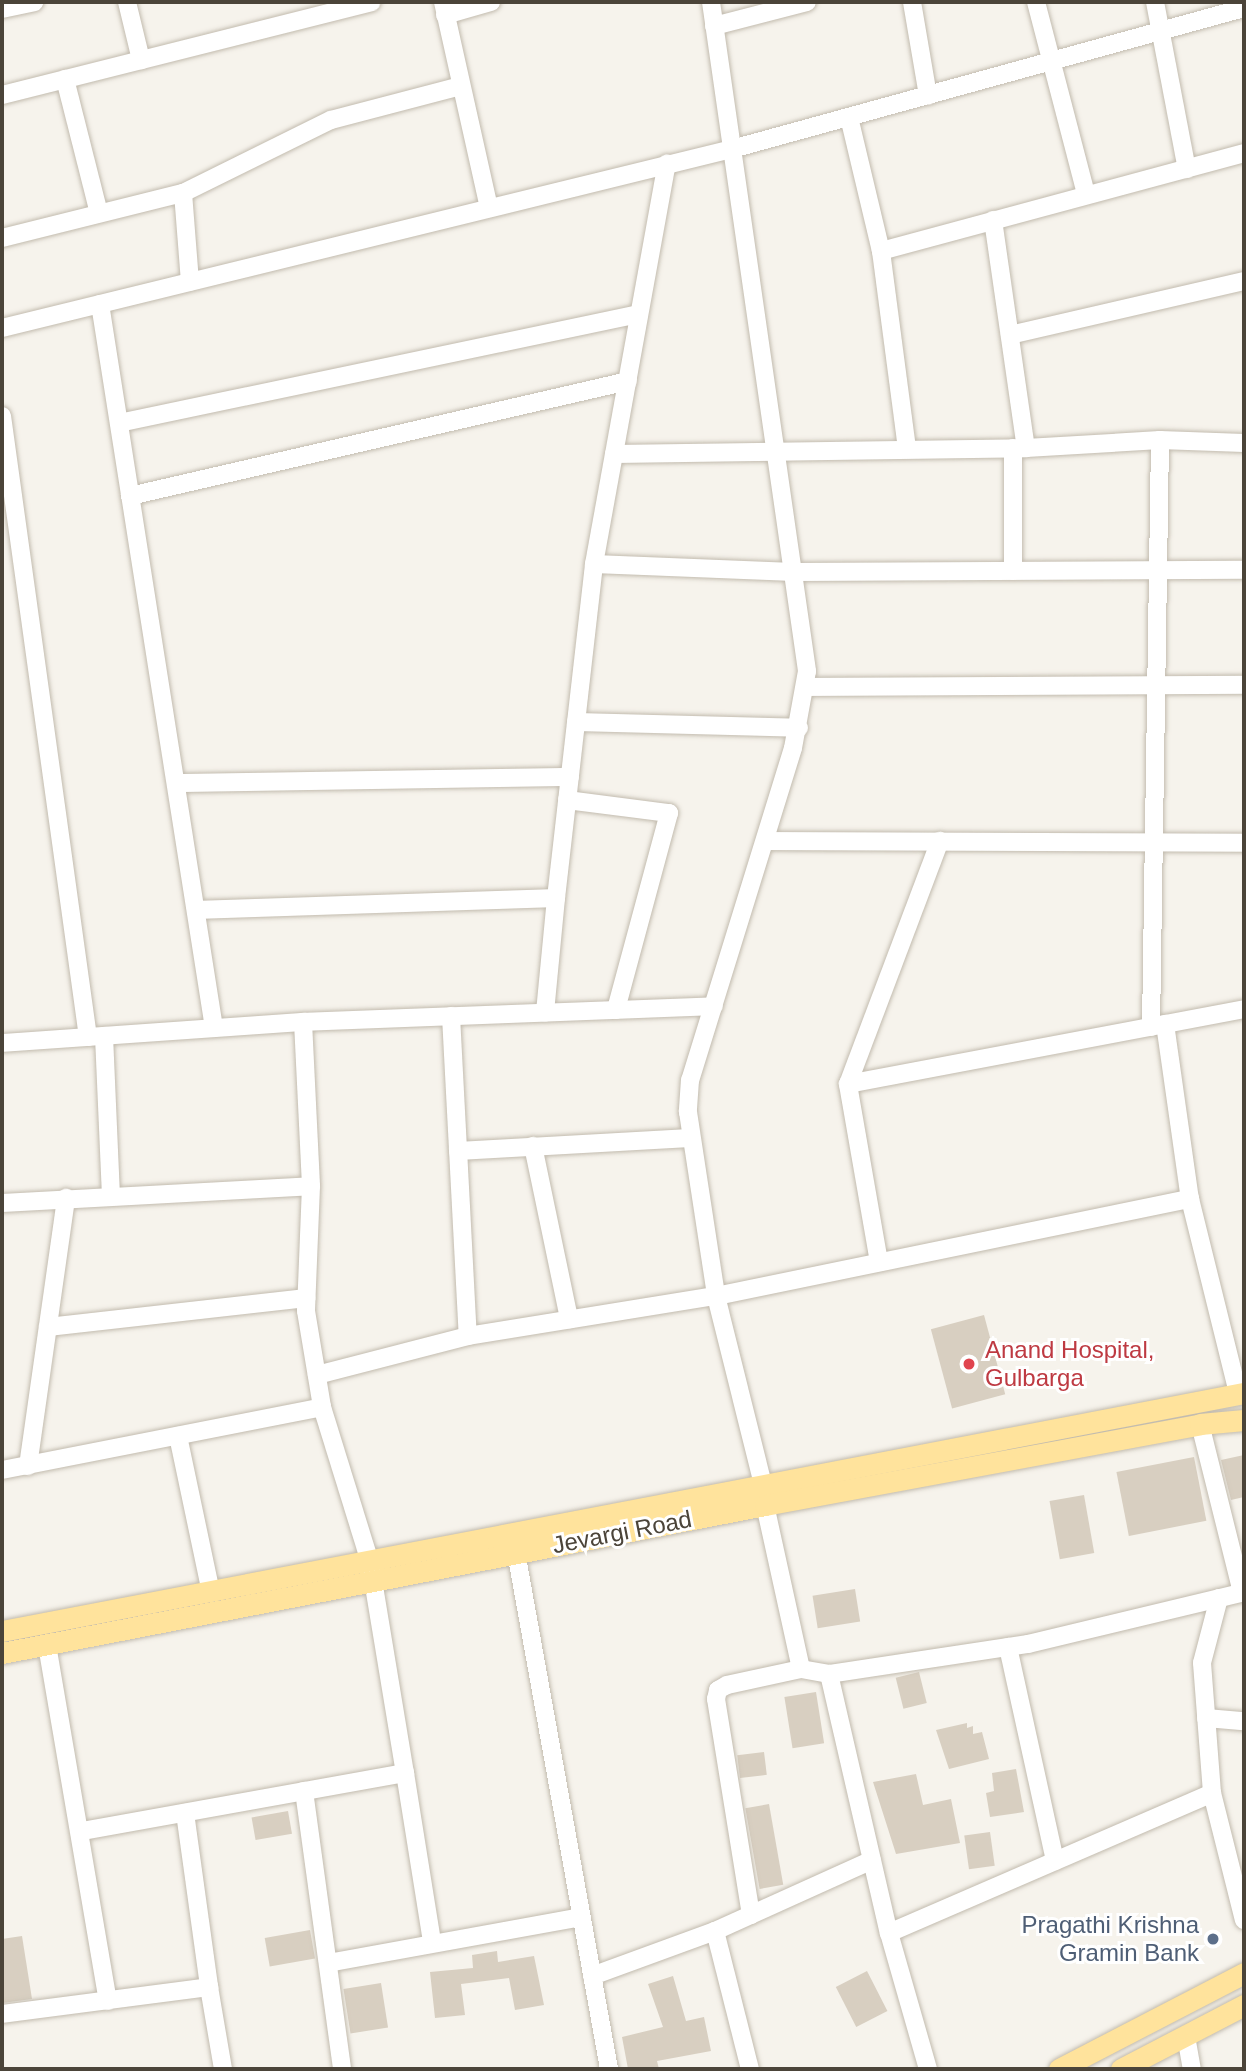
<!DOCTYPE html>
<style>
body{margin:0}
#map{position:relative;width:1246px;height:2071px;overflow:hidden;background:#f6f3ec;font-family:Arial,sans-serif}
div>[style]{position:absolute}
.building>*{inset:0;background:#d8cfc1;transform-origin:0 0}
.roads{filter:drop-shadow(0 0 2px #c2bbae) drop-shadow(0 0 2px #c2bbae)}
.minor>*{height:18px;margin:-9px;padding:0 9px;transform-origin:9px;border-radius:9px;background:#fff}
.major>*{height:21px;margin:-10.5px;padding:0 10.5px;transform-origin:10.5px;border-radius:10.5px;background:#ffe39c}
.dots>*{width:19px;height:19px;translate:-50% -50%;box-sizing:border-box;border:4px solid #fff;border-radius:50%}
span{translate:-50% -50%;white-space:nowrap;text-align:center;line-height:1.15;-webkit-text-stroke:6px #fff;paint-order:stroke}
.health-label{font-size:24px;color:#be3a42}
.left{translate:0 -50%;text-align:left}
.street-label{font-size:24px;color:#4b4439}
.service-label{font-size:24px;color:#4e5e75}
.right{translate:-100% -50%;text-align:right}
.frame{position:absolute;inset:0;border:4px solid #4b4439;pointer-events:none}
</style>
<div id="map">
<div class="building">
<i style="left:984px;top:1315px;width:82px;height:55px;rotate:75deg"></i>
<i style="clip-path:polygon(1244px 1455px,1244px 1497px,1231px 1500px,1221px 1460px)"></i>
<i style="left:1194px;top:1457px;width:65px;height:79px;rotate:79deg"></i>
<i style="left:1084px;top:1495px;width:59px;height:35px;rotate:80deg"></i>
<i style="left:855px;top:1589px;width:33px;height:43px;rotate:81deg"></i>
<i style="left:919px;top:1672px;width:32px;height:24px;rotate:76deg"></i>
<i style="left:816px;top:1692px;width:52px;height:32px;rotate:81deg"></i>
<i style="clip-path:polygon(967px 1723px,967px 1728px,973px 1726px,973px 1734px,982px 1732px,989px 1759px,949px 1769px,936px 1730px)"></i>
<i style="left:764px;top:1752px;width:23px;height:27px;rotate:83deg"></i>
<i style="clip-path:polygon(1016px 1769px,1024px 1812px,990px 1817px,986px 1793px,994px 1791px,992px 1773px)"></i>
<i style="clip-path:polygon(916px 1774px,923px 1805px,951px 1799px,960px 1843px,896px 1854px,873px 1782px)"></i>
<i style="left:769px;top:1804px;width:82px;height:24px;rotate:80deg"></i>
<i style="left:288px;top:1811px;width:23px;height:37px;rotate:80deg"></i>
<i style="left:990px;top:1832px;width:34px;height:26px;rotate:82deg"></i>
<i style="left:310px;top:1930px;width:29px;height:46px;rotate:80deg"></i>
<i style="clip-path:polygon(22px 1936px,32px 1999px,2px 2003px,2px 1939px)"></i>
<i style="clip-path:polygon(497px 1951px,498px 1962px,534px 1956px,544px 2005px,515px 2010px,509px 1978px,461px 1984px,465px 2015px,435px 2018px,430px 1972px,473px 1968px,472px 1955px)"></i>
<i style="left:867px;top:1971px;width:45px;height:35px;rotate:63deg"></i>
<i style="clip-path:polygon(673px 1976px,686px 2021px,704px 2017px,711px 2051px,657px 2061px,659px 2069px,628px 2069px,622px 2037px,663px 2027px,648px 1984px)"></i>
<i style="left:381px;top:1983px;width:45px;height:38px;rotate:81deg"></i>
</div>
<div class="roads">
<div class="minor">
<i style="left:127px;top:2px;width:60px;rotate:76.4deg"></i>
<i style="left:443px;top:2px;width:211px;rotate:77.4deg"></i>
<i style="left:711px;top:2px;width:676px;rotate:81.83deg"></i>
<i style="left:807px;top:671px;width:78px;rotate:100.3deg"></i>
<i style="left:793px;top:748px;width:348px;rotate:107.2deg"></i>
<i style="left:690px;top:1080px;width:32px;rotate:94deg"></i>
<i style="left:688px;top:1112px;width:186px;rotate:81.3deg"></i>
<i style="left:716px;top:1296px;width:195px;rotate:76deg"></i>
<i style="left:912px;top:2px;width:95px;rotate:80.3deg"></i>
<i style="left:1036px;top:2px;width:198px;rotate:75.4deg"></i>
<i style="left:1155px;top:2px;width:170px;rotate:79.2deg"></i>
<i style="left:2px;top:9px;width:33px;rotate:-12deg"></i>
<i style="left:445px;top:15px;width:48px;rotate:-15.8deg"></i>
<i style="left:714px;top:26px;width:96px;rotate:-14.5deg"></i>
<i style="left:65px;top:79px;width:138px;rotate:75.8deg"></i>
<i style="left:2px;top:95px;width:381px;rotate:-14.1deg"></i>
<i style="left:849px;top:117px;width:138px;rotate:76.6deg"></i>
<i style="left:881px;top:251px;width:376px;rotate:-15.1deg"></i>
<i style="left:183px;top:193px;width:165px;rotate:-26.3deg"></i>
<i style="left:331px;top:120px;width:134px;rotate:-14.7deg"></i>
<i style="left:993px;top:220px;width:230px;rotate:81.8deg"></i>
<i style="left:2px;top:238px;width:187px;rotate:-14deg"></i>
<i style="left:183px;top:193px;width:89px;rotate:85.5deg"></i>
<i style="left:881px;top:251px;width:199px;rotate:82.5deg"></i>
<i style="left:100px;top:304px;width:733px;rotate:81.05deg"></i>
<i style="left:2px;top:328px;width:752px;rotate:-13.78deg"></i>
<i style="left:732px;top:149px;width:531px;rotate:-15.4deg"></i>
<i style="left:1010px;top:335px;width:240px;rotate:-13deg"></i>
<i style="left:2px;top:416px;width:627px;rotate:82.12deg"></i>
<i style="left:119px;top:423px;width:531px;rotate:-11.84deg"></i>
<i style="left:614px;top:454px;width:412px;rotate:-0.8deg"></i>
<i style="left:1026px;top:448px;width:134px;rotate:-3.4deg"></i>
<i style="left:1160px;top:440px;width:84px;rotate:2deg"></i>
<i style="left:130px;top:496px;width:511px;rotate:-13deg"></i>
<i style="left:594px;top:564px;width:200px;rotate:2.3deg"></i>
<i style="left:794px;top:572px;width:450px;rotate:-0.3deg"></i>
<i style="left:1013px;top:571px;width:123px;rotate:-90deg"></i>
<i style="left:806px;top:687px;width:438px;rotate:-0.3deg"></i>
<i style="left:576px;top:722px;width:223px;rotate:1.5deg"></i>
<i style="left:176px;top:783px;width:394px;rotate:-0.9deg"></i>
<i style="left:567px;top:800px;width:103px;rotate:7.3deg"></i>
<i style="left:669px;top:813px;width:204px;rotate:105.1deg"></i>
<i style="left:765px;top:841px;width:479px;rotate:0.2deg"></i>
<i style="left:556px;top:898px;width:336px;rotate:-83.5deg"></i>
<i style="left:594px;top:564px;width:407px;rotate:-79.7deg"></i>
<i style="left:196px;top:910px;width:360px;rotate:-1.9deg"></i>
<i style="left:556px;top:898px;width:115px;rotate:95.5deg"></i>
<i style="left:451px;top:1016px;width:320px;rotate:87deg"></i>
<i style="left:303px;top:1022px;width:164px;rotate:87.2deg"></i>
<i style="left:1165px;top:1024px;width:177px;rotate:81.9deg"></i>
<i style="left:1151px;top:1027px;width:587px;rotate:-89.12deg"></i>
<i style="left:104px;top:1036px;width:160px;rotate:87.5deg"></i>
<i style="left:2px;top:1043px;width:302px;rotate:-4deg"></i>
<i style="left:303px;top:1022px;width:411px;rotate:-2.2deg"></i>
<i style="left:848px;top:1084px;width:403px;rotate:-10.7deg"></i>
<i style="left:533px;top:1146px;width:177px;rotate:78.2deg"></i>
<i style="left:458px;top:1151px;width:232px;rotate:-3.2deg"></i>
<i style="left:2px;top:1203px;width:309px;rotate:-3.1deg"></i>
<i style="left:311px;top:1186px;width:125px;rotate:92.3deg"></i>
<i style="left:306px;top:1311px;width:97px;rotate:80.5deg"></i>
<i style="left:322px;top:1407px;width:162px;rotate:72.8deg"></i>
<i style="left:370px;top:1562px;width:214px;rotate:80.6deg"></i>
<i style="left:405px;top:1773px;width:328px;rotate:169.8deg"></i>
<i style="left:879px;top:1262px;width:181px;rotate:-99.9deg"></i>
<i style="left:848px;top:1084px;width:260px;rotate:-69.3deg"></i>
<i style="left:48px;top:1327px;width:260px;rotate:-6.4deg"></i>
<i style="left:317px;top:1375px;width:156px;rotate:-14.5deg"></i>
<i style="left:468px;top:1336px;width:251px;rotate:-9.2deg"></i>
<i style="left:716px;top:1296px;width:484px;rotate:-11.6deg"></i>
<i style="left:1190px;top:1199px;width:200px;rotate:76.1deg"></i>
<i style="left:1200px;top:1424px;width:174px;rotate:76deg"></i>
<i style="left:178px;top:1436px;width:160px;rotate:78.1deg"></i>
<i style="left:28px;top:1466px;width:271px;rotate:-81.9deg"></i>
<i style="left:2px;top:1470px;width:326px;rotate:-11.1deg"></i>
<i style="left:765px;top:1505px;width:168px;rotate:77.6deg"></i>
<i style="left:801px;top:1669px;width:28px;rotate:10deg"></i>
<i style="left:829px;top:1674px;width:266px;rotate:77deg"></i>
<i style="left:889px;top:1933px;width:141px;rotate:74deg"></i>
<i style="left:516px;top:1552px;width:525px;rotate:79.8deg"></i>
<i style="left:1219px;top:1598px;width:67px;rotate:104.7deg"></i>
<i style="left:1202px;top:1663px;width:130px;rotate:85.6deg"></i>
<i style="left:1212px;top:1793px;width:131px;rotate:75.9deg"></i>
<i style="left:47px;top:1645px;width:361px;rotate:80.3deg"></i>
<i style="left:1008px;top:1647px;width:219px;rotate:77.6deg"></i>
<i style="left:829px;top:1674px;width:201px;rotate:-8.6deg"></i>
<i style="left:1028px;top:1644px;width:222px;rotate:-13.5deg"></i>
<i style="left:1206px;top:1718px;width:38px;rotate:5deg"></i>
<i style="left:405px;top:1773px;width:171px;rotate:80.9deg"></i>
<i style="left:304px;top:1791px;width:281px;rotate:82.2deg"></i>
<i style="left:185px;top:1813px;width:176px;rotate:82.1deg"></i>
<i style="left:751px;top:1915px;width:219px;rotate:-99.2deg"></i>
<i style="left:716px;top:1699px;width:9px;rotate:-77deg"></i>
<i style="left:718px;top:1690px;width:10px;rotate:-29deg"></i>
<i style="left:727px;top:1685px;width:76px;rotate:-12.2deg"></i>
<i style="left:715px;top:1931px;width:172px;rotate:-24.3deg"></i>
<i style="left:889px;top:1933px;width:352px;rotate:-23.4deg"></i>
<i style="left:328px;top:1963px;width:257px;rotate:-10.3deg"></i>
<i style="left:592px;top:1976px;width:131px;rotate:-20.1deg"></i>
<i style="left:715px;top:1931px;width:142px;rotate:75.8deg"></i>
<i style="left:2px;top:2014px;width:209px;rotate:-7.4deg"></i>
<i style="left:209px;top:1987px;width:83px;rotate:80.3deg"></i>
<i style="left:1186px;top:2036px;width:34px;rotate:80deg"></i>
</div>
<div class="major">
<i style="left:2px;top:1631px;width:1265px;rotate:-10.85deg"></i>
<i style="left:2px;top:1653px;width:777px;rotate:-10.98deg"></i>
<i style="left:765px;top:1505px;width:442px;rotate:-10.5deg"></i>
<i style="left:1200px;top:1424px;width:44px;rotate:-5.2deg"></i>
<i style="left:1059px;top:2069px;width:208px;rotate:-27.4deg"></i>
<i style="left:1121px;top:2069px;width:139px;rotate:-27.5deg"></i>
</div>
</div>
<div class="dots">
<i style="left:969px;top:1364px;background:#e0444e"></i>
<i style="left:1213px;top:1939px;background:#5c6f8a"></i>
</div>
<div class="health-label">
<span class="left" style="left:985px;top:1364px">Anand Hospital,<br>Gulbarga</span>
</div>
<div class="street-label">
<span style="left:622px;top:1532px;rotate:-11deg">Jevargi Road</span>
</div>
<div class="service-label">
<span class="right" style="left:1199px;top:1939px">Pragathi Krishna<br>Gramin Bank</span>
</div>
<div class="frame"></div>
</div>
